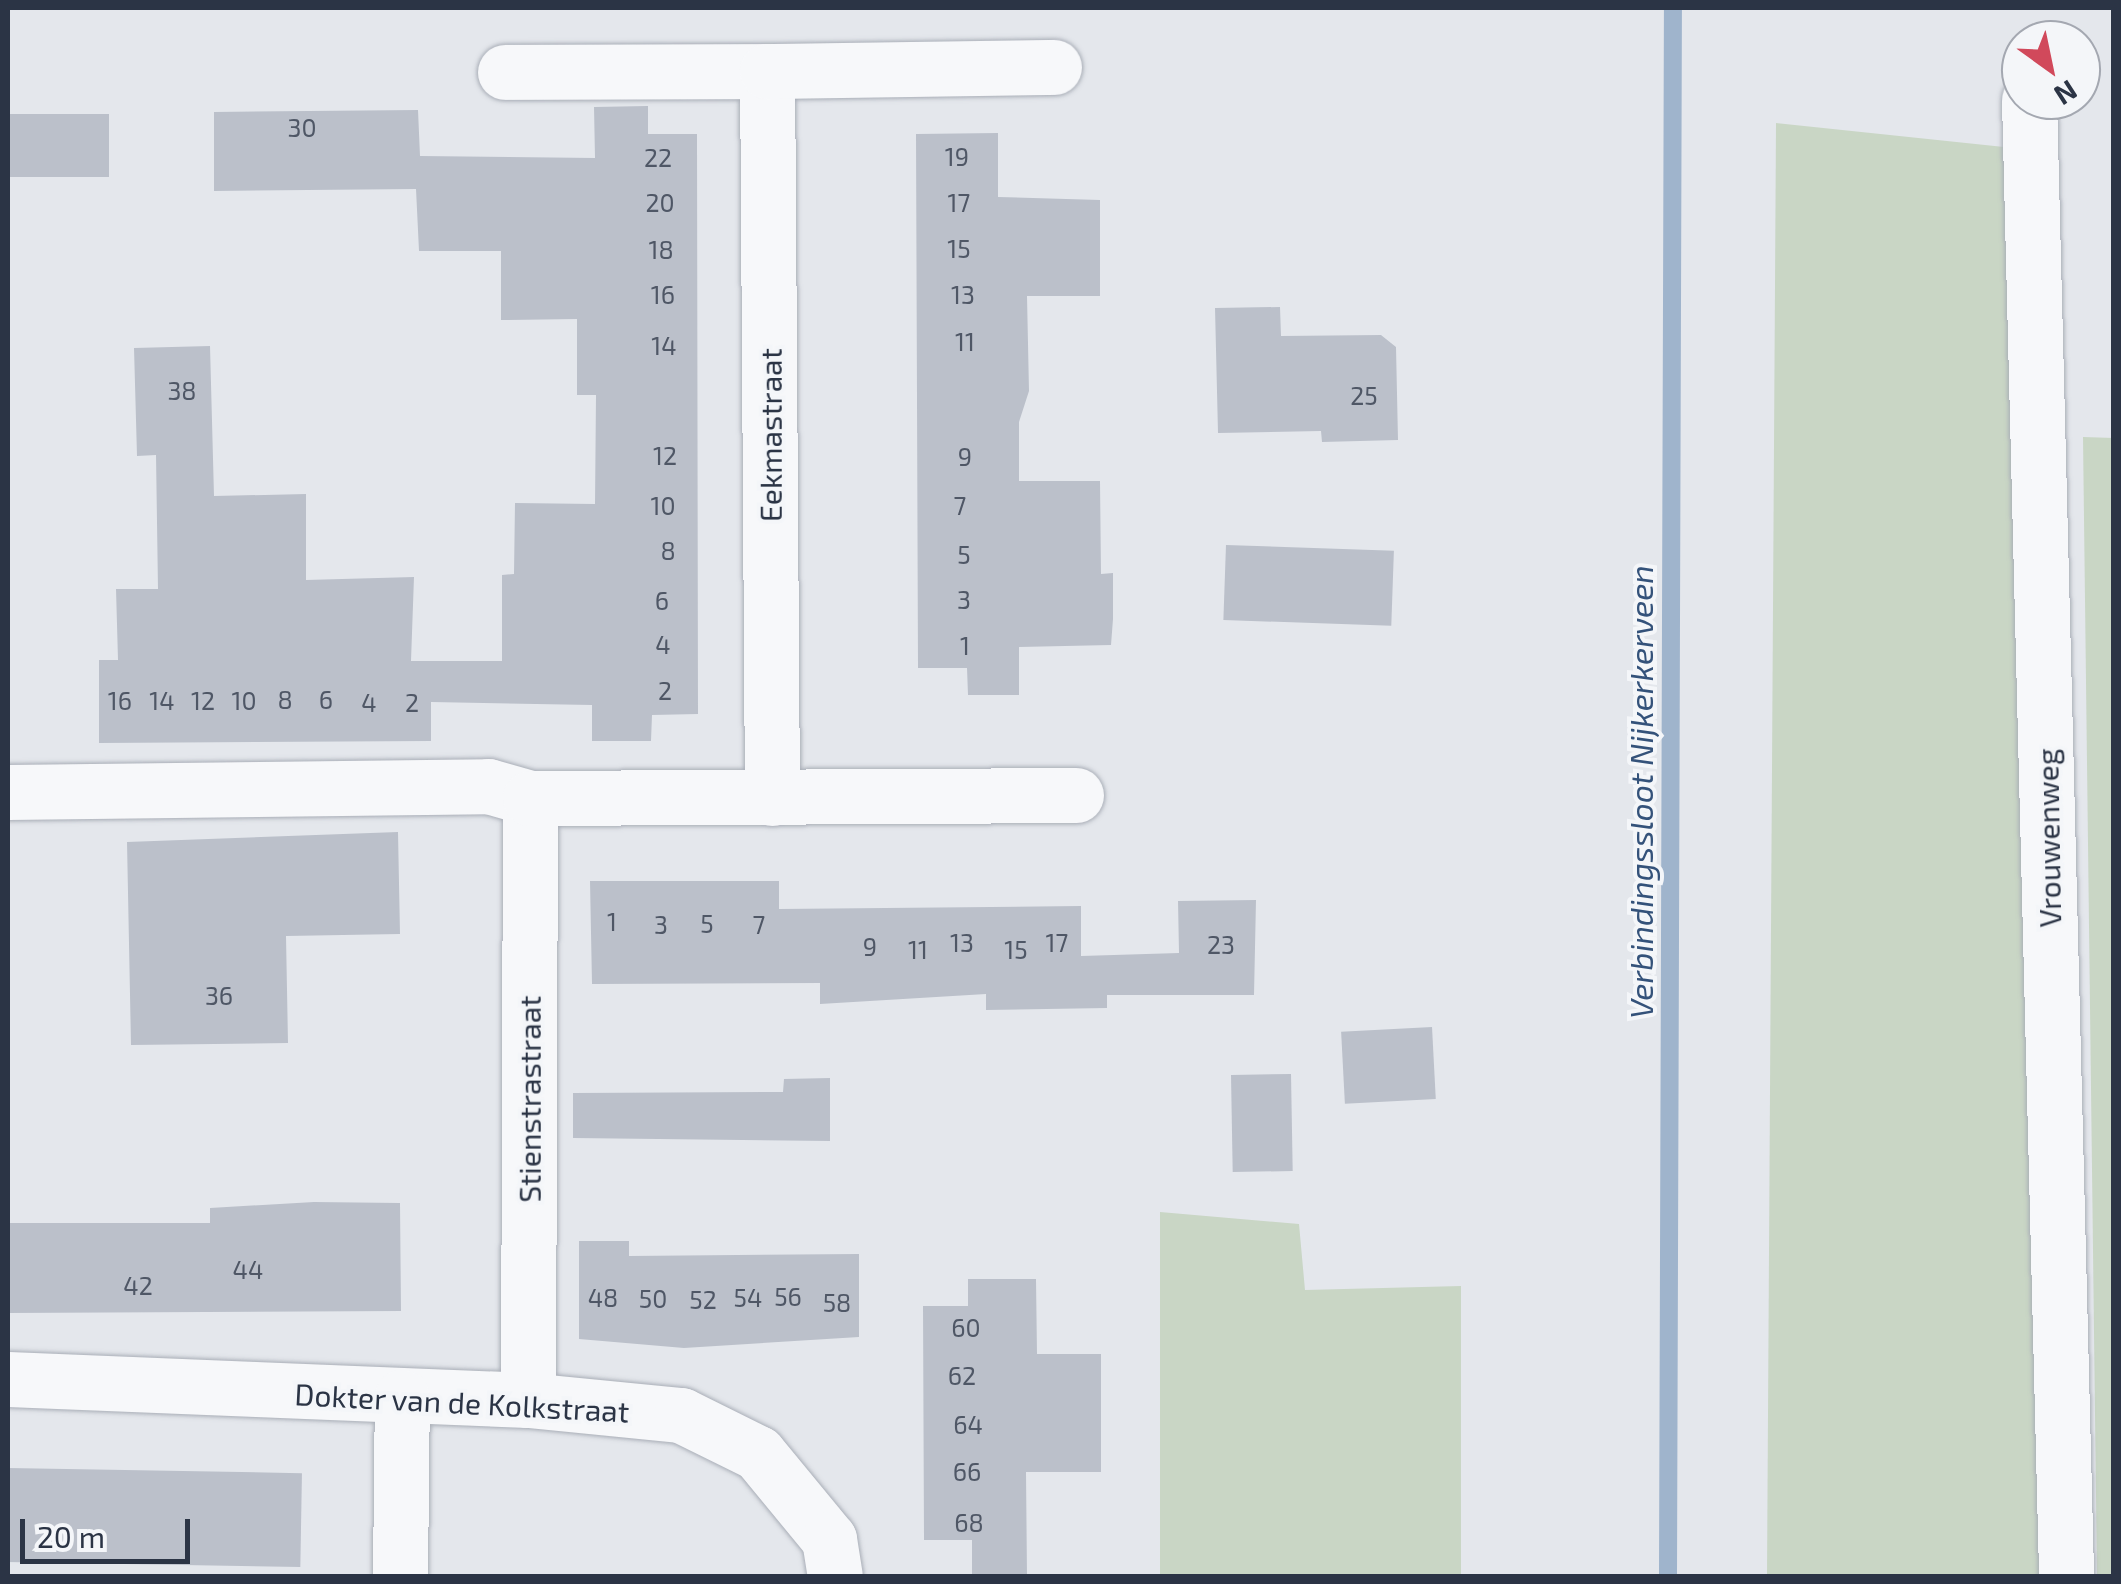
<!DOCTYPE html>
<style>
body{margin:0}
#map{position:relative;width:2121px;height:1584px;overflow:hidden;background:#e4e7ec;font-family:"Exo 2",sans-serif}
div>[style]{position:absolute}
.green>*{inset:0;background:#c9d6c5}
.stream>*{height:18px;margin:-9px;padding:0 9px;transform-origin:9px;border-radius:9px;background:#9fb4cc}
.building>*{inset:0;background:#bbc0ca;transform-origin:0 0}
.roads{filter:drop-shadow(0 0 2px #a9aeb7) drop-shadow(0 0 2px #a9aeb7)}
.minor>*{height:55px;margin:-27.5px;padding:0 27.5px;transform-origin:27.5px;border-radius:27.5px;background:#f7f8fa}
span{translate:-50% -50%;white-space:nowrap;text-align:center;line-height:1.15;-webkit-text-stroke:8px #f4f6f9;paint-order:stroke}
.number-label{font-size:25px;color:#4f5766}
.number-label span{-webkit-text-stroke-width:0}
.street-label{font-size:30px;color:#2b3445}
.water-label{font-size:32px;color:#34527a;font-style:italic}
.frame{position:absolute;inset:0;border:10px solid #2b3445;pointer-events:none}
.north{position:absolute;left:2001px;top:20px;width:100px;height:100px;box-sizing:border-box;background:#f4f6f9;border:2px solid #a4a8b1;border-radius:50%;rotate:147deg;font-size:28px;font-weight:700;line-height:40px;text-align:center;color:#2b3445}
.north::after{content:'';display:block;margin:auto;width:35px;height:45px;background:#d1495b;clip-path:polygon(50% 0,100% 100%,50% 72%,0 100%)}
.scale{position:absolute;left:20px;top:1519px;width:170px;height:45px;box-sizing:border-box;border:5px solid #2b3445;border-top:0;padding-left:12px;font-size:30px;line-height:35px;white-space:nowrap;color:#2b3445;-webkit-text-stroke:8px #f4f6f9;paint-order:stroke}
</style>
<div id="map">
<div class="green">
<i style="clip-path:polygon(1776px 123px,2023px 149px,2049px 1576px,1767px 1576px)"></i>
<i style="clip-path:polygon(2083px 437px,2114px 438px,2113px 1576px,2097px 1576px)"></i>
<i style="clip-path:polygon(1160px 1212px,1299px 1224px,1305px 1290px,1461px 1286px,1461px 1576px,1160px 1576px)"></i>
</div>
<div class="stream">
<i style="left:1668px;top:1576px;width:1568px;rotate:-89.82deg"></i>
</div>
<div class="building">
<i style="clip-path:polygon(648px 106px,648px 134px,697px 134px,698px 714px,652px 715px,651px 741px,592px 741px,592px 705px,431px 702px,431px 741px,99px 743px,99px 660px,118px 660px,116px 589px,158px 589px,156px 455px,137px 456px,134px 348px,210px 346px,214px 496px,306px 494px,306px 580px,414px 577px,411px 661px,502px 661px,502px 575px,514px 574px,515px 503px,595px 504px,596px 395px,577px 395px,577px 319px,501px 320px,501px 251px,419px 251px,416px 189px,214px 191px,214px 112px,418px 110px,420px 156px,595px 158px,594px 107px)"></i>
<i style="left:109px;top:114px;width:63px;height:101px;rotate:90deg"></i>
<i style="clip-path:polygon(998px 133px,998px 197px,1100px 200px,1100px 296px,1027px 296px,1029px 391px,1019px 422px,1019px 481px,1100px 481px,1101px 574px,1113px 573px,1113px 619px,1111px 645px,1019px 647px,1019px 695px,968px 695px,967px 668px,918px 668px,916px 134px)"></i>
<i style="clip-path:polygon(1280px 307px,1281px 336px,1381px 335px,1396px 347px,1398px 440px,1322px 442px,1321px 431px,1218px 433px,1215px 308px)"></i>
<i style="left:1226px;top:545px;width:168px;height:75px;rotate:2deg"></i>
<i style="clip-path:polygon(398px 832px,400px 934px,286px 936px,288px 1043px,131px 1045px,127px 842px)"></i>
<i style="clip-path:polygon(590px 881px,779px 881px,779px 909px,1081px 906px,1081px 956px,1179px 953px,1178px 901px,1256px 900px,1254px 995px,1107px 995px,1107px 1008px,986px 1010px,986px 994px,820px 1004px,820px 983px,592px 984px)"></i>
<i style="left:1432px;top:1027px;width:72px;height:91px;rotate:87deg"></i>
<i style="left:1291px;top:1074px;width:97px;height:60px;rotate:89deg"></i>
<i style="clip-path:polygon(830px 1078px,830px 1141px,573px 1138px,573px 1093px,783px 1092px,784px 1079px)"></i>
<i style="clip-path:polygon(314px 1202px,400px 1203px,401px 1311px,8px 1313px,8px 1223px,210px 1223px,210px 1208px)"></i>
<i style="clip-path:polygon(579px 1241px,629px 1241px,629px 1256px,859px 1254px,859px 1337px,684px 1348px,579px 1339px)"></i>
<i style="clip-path:polygon(968px 1279px,1036px 1279px,1037px 1354px,1101px 1354px,1101px 1472px,1026px 1472px,1027px 1576px,972px 1576px,972px 1540px,924px 1540px,923px 1306px,968px 1306px)"></i>
<i style="left:8px;top:1468px;width:294px;height:94px;rotate:1deg"></i>
</div>
<div class="roads">
<div class="minor">
<i style="left:505px;top:72px;width:262px;rotate:-0.2deg"></i>
<i style="left:2029px;top:100px;width:1476px;rotate:88.56deg"></i>
<i style="left:8px;top:792px;width:480px;rotate:-0.7deg"></i>
<i style="left:488px;top:786px;width:44px;rotate:15.9deg"></i>
<i style="left:772px;top:798px;width:727px;rotate:-90.39deg"></i>
<i style="left:767px;top:71px;width:287px;rotate:-0.8deg"></i>
<i style="left:8px;top:1379px;width:520px;rotate:2.31deg"></i>
<i style="left:528px;top:1400px;width:154px;rotate:5.6deg"></i>
<i style="left:681px;top:1415px;width:86px;rotate:26.3deg"></i>
<i style="left:758px;top:1453px;width:112px;rotate:50.5deg"></i>
<i style="left:829px;top:1539px;width:37px;rotate:81deg"></i>
<i style="left:528px;top:1400px;width:602px;rotate:-89.81deg"></i>
<i style="left:530px;top:798px;width:546px;rotate:-0.31deg"></i>
<i style="left:400px;top:1576px;width:179px;rotate:-89.4deg"></i>
</div>
</div>
<div class="number-label">
<span style="left:302px;top:127px">30</span>
<span style="left:957px;top:156px">19</span>
<span style="left:658px;top:157px">22</span>
<span style="left:660px;top:202px">20</span>
<span style="left:959px;top:202px">17</span>
<span style="left:959px;top:248px">15</span>
<span style="left:661px;top:249px">18</span>
<span style="left:663px;top:294px">16</span>
<span style="left:963px;top:294px">13</span>
<span style="left:965px;top:341px">11</span>
<span style="left:664px;top:345px">14</span>
<span style="left:182px;top:390px">38</span>
<span style="left:1364px;top:395px">25</span>
<span style="left:665px;top:455px">12</span>
<span style="left:965px;top:456px">9</span>
<span style="left:663px;top:505px">10</span>
<span style="left:960px;top:505px">7</span>
<span style="left:668px;top:550px">8</span>
<span style="left:964px;top:554px">5</span>
<span style="left:964px;top:599px">3</span>
<span style="left:662px;top:600px">6</span>
<span style="left:663px;top:644px">4</span>
<span style="left:965px;top:645px">1</span>
<span style="left:665px;top:690px">2</span>
<span style="left:285px;top:699px">8</span>
<span style="left:326px;top:699px">6</span>
<span style="left:120px;top:700px">16</span>
<span style="left:162px;top:700px">14</span>
<span style="left:203px;top:700px">12</span>
<span style="left:244px;top:700px">10</span>
<span style="left:369px;top:702px">4</span>
<span style="left:412px;top:702px">2</span>
<span style="left:612px;top:921px">1</span>
<span style="left:707px;top:923px">5</span>
<span style="left:661px;top:924px">3</span>
<span style="left:759px;top:924px">7</span>
<span style="left:962px;top:942px">13</span>
<span style="left:1057px;top:942px">17</span>
<span style="left:1221px;top:944px">23</span>
<span style="left:870px;top:946px">9</span>
<span style="left:918px;top:949px">11</span>
<span style="left:1016px;top:949px">15</span>
<span style="left:219px;top:995px">36</span>
<span style="left:248px;top:1269px">44</span>
<span style="left:138px;top:1285px">42</span>
<span style="left:788px;top:1296px">56</span>
<span style="left:603px;top:1297px">48</span>
<span style="left:748px;top:1297px">54</span>
<span style="left:653px;top:1298px">50</span>
<span style="left:703px;top:1299px">52</span>
<span style="left:837px;top:1302px">58</span>
<span style="left:966px;top:1327px">60</span>
<span style="left:962px;top:1375px">62</span>
<span style="left:968px;top:1424px">64</span>
<span style="left:967px;top:1471px">66</span>
<span style="left:969px;top:1522px">68</span>
</div>
<div class="street-label">
<span style="left:770px;top:435px;rotate:-90deg">Eekmastraat</span>
<span style="left:2048px;top:838px;rotate:-91deg">Vrouwenweg</span>
<span style="left:529px;top:1099px;rotate:-90deg">Stienstrastraat</span>
<span style="left:462px;top:1402px;rotate:3deg">Dokter van de Kolkstraat</span>
</div>
<div class="water-label">
<span style="left:1640px;top:792px;rotate:-90deg">Verbindingssloot Nijkerkerveen</span>
</div>
<div class="frame"></div>
<div class="north">N</div>
<div class="scale">20 m</div>
</div>
